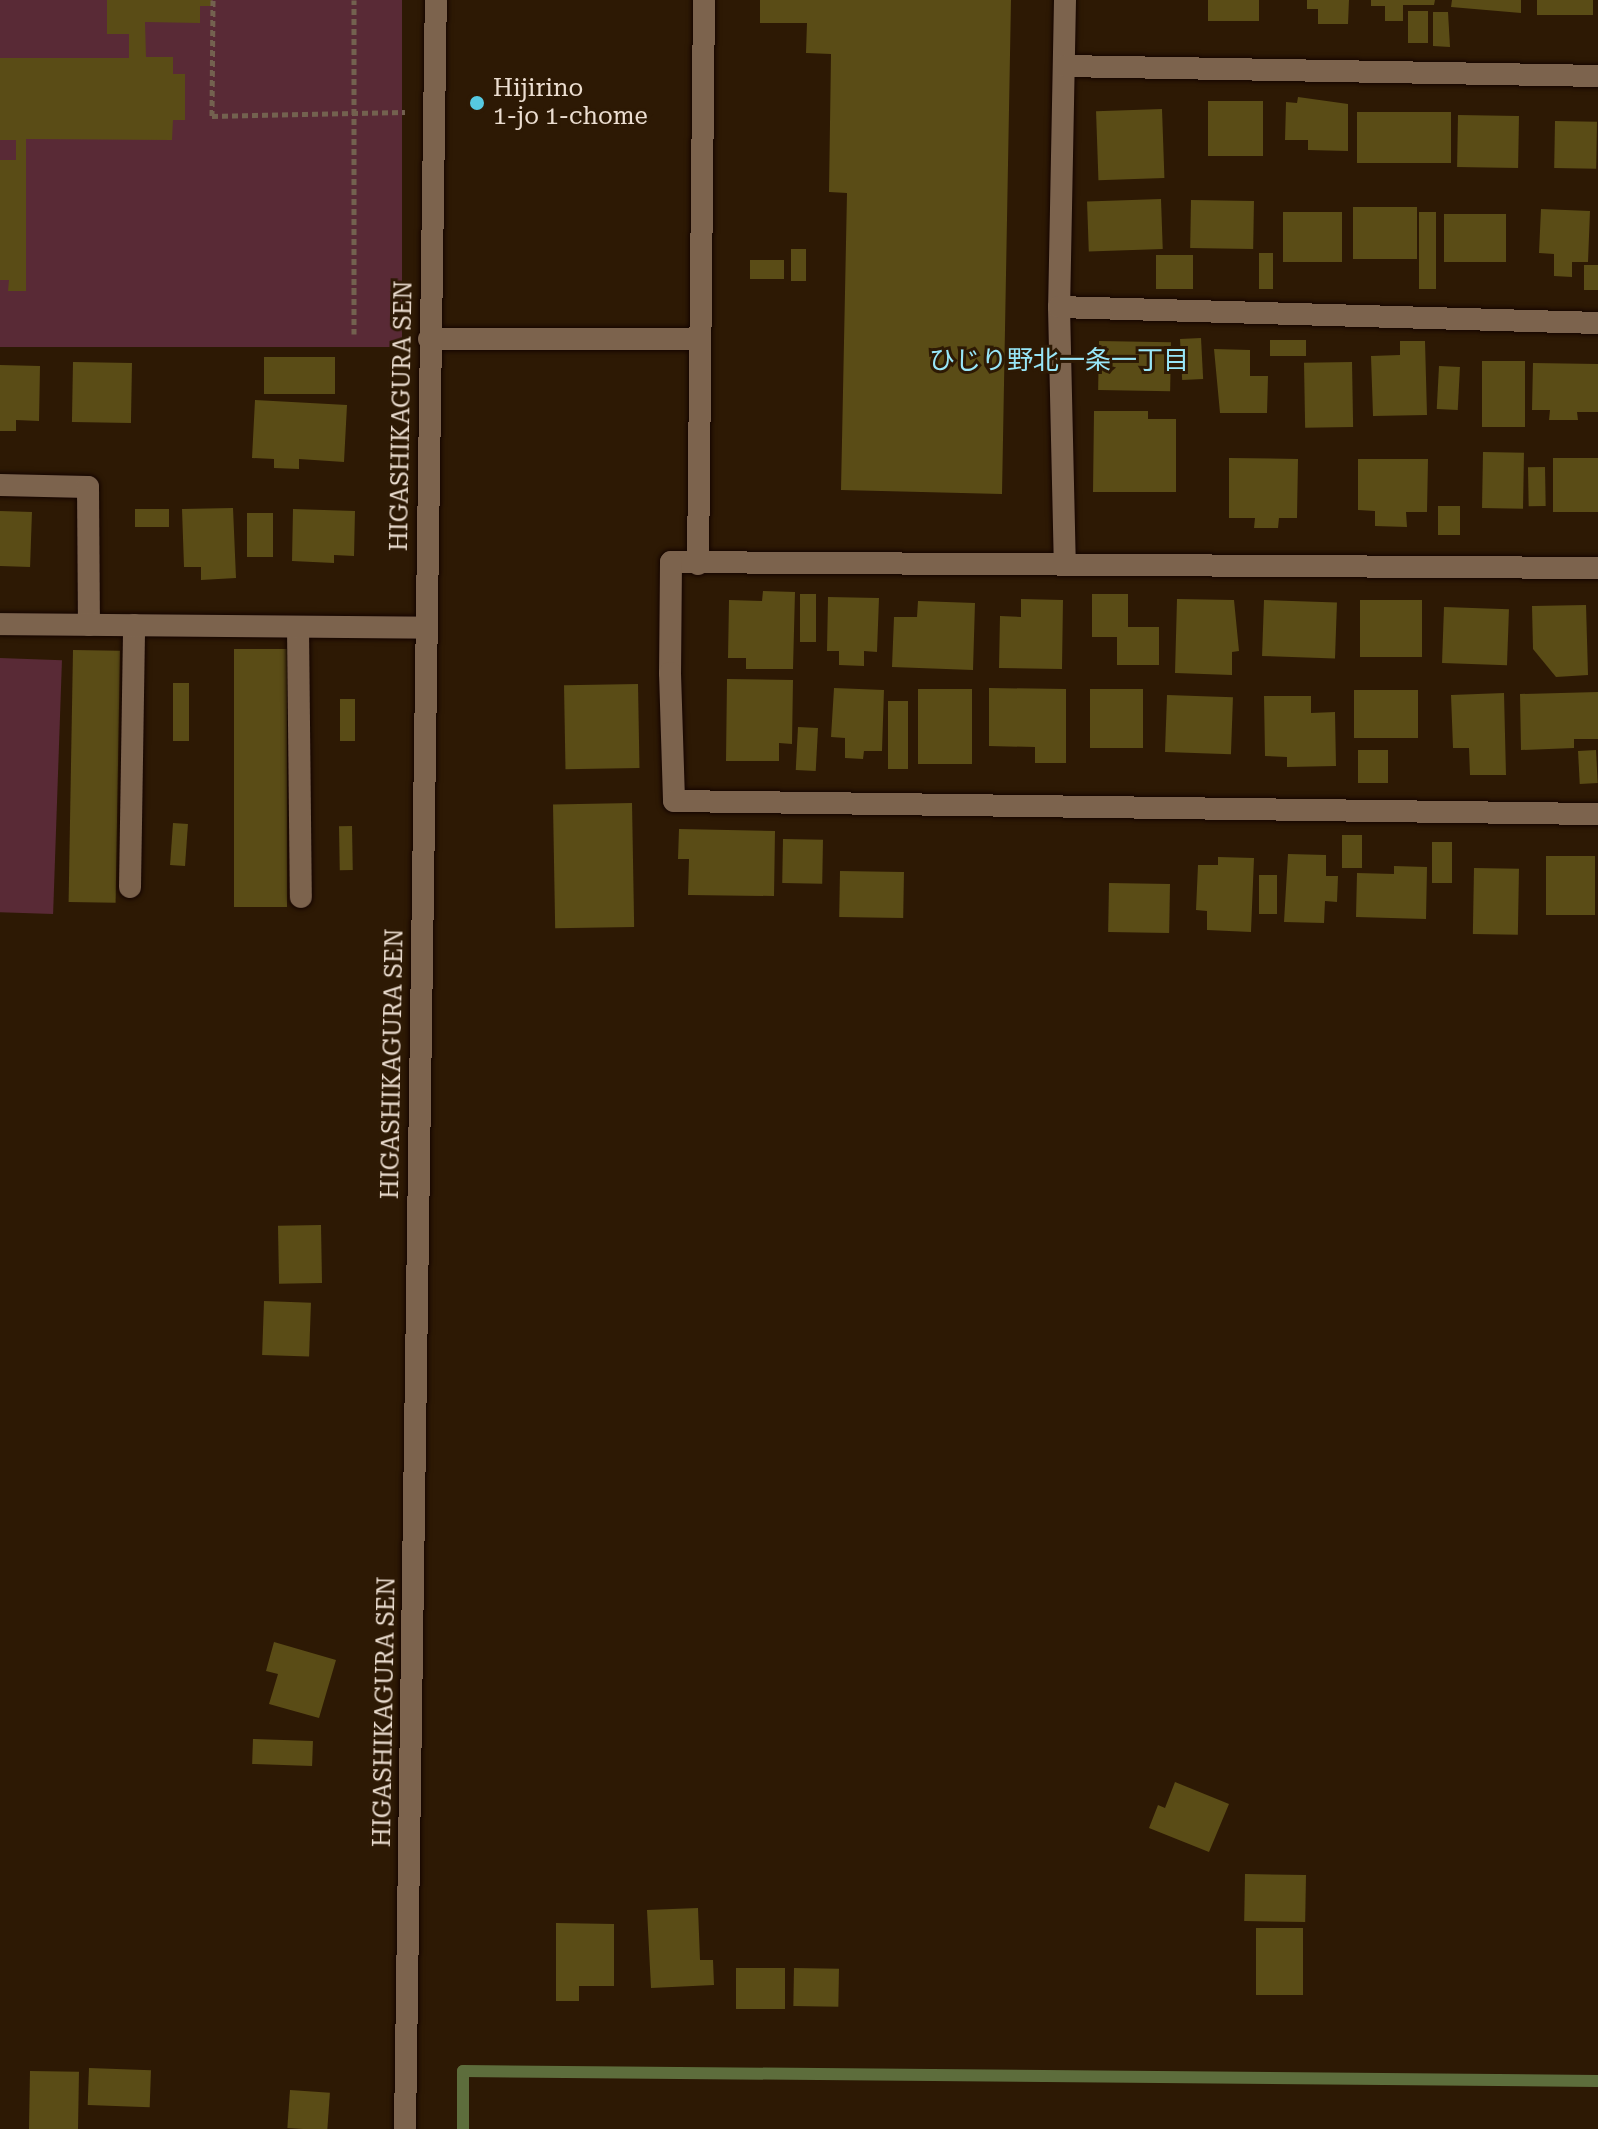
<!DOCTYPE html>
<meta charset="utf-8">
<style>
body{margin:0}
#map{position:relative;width:1598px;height:2129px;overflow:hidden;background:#2d1904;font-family:"Roboto Serif","Noto Sans JP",serif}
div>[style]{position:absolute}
.green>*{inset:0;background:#592a36;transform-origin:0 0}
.stream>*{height:12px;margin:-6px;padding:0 6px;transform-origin:6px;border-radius:6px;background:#5d6d3c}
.building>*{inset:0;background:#5a4c16;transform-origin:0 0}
.path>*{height:5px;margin-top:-2.5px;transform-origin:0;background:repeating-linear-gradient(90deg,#73614f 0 6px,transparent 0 10px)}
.roads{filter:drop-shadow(0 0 2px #140400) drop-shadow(0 0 2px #140400)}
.service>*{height:22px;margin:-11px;padding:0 11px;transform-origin:11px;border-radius:11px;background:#7c634d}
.minor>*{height:22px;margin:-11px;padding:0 11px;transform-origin:11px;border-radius:11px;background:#7c634d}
.secondary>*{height:22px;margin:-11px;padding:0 11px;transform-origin:11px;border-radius:11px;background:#7c634d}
.dots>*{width:22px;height:22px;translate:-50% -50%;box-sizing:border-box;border:4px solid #2d1904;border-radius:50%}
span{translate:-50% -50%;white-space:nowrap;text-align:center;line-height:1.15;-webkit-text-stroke:6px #2d1904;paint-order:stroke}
.poi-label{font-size:24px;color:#ecded1}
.left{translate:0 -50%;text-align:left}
.street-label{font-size:24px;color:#ecded1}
.neighbourhood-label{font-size:26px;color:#98e6f8}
</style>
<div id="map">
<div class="green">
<i style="left:0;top:0;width:402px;height:347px"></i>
<i style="left:0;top:658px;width:62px;height:254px;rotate:2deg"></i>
</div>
<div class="stream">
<i style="left:463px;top:2129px;width:58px;rotate:-90deg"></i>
<i style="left:463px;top:2071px;width:1135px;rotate:0.5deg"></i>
</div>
<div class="building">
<i style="clip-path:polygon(107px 0,212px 0,212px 6px,200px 6px,200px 23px,145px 22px,146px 57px,173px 57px,173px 74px,185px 74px,185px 120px,173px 120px,172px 140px,26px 139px,26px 291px,8px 291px,9px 280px,0 280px,0 160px,16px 160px,16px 140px,0 140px,0 58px,129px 58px,129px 34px,107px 34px)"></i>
<i style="clip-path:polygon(760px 0,1011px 0,1002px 494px,841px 490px,847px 193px,829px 192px,831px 54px,806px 53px,807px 23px,760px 23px)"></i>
<i style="left:1208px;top:0;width:51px;height:21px"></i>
<i style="clip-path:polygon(1307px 0,1349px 0,1348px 24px,1318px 24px,1318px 9px,1307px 9px)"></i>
<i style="clip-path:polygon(1371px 0,1435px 0,1434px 5px,1403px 5px,1403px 21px,1385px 21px,1385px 6px,1371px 6px)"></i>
<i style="clip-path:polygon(1452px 0,1521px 0,1521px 13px,1451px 7px)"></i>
<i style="left:1537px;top:0;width:56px;height:15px"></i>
<i style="left:1408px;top:11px;width:20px;height:32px"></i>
<i style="clip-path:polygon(1433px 12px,1448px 12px,1450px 47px,1433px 46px)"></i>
<i style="clip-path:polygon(1298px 97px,1348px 104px,1348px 151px,1308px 150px,1308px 140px,1285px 140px,1286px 102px,1297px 103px)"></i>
<i style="left:1208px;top:101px;width:55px;height:55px"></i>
<i style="left:1162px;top:109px;width:69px;height:66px;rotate:88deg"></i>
<i style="left:1357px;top:112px;width:94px;height:51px"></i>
<i style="left:1458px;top:115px;width:61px;height:52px;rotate:1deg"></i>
<i style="left:1555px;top:121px;width:42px;height:47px;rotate:1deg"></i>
<i style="left:1161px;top:199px;width:50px;height:74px;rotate:88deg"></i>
<i style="left:1191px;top:200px;width:63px;height:48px;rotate:1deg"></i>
<i style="left:1353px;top:207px;width:64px;height:52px"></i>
<i style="clip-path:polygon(1541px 209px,1590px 211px,1588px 262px,1572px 262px,1572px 277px,1554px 276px,1554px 254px,1539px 253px)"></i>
<i style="left:1283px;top:212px;width:59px;height:50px"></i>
<i style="left:1419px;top:212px;width:17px;height:77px"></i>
<i style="left:1444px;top:214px;width:62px;height:48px"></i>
<i style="left:791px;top:249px;width:15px;height:32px"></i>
<i style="left:1259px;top:253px;width:14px;height:36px"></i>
<i style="left:1156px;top:255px;width:37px;height:34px"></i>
<i style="left:750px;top:260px;width:34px;height:19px"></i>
<i style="left:1584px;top:265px;width:14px;height:25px"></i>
<i style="left:1201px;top:338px;width:41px;height:21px;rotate:87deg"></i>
<i style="left:1270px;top:340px;width:36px;height:16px"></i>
<i style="left:1099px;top:341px;width:72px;height:49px;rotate:1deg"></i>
<i style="clip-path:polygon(1400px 341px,1425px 341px,1427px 415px,1373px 416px,1371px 356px,1400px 355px)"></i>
<i style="clip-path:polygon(1214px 349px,1250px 350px,1250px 376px,1268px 376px,1267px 413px,1220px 413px)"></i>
<i style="left:264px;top:357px;width:71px;height:37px"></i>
<i style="left:1482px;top:361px;width:43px;height:66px"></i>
<i style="left:73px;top:362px;width:59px;height:60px;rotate:1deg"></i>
<i style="left:1352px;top:362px;width:65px;height:48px;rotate:89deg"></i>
<i style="clip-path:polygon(1533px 363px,1598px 364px,1598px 412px,1577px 412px,1578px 420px,1549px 420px,1550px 410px,1532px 410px)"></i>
<i style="clip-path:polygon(0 365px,40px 366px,39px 421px,16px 420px,16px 431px,0 431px)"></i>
<i style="left:1439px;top:366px;width:21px;height:43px;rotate:3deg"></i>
<i style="clip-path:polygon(255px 400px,347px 405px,344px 462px,299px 459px,299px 469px,274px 468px,274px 459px,252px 458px)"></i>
<i style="clip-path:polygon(1094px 411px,1148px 411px,1148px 419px,1176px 419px,1176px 492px,1093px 492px)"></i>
<i style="left:1483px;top:452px;width:41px;height:56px;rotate:1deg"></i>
<i style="clip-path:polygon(1229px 458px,1298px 459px,1297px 518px,1279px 518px,1278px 528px,1254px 528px,1255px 518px,1229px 518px)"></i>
<i style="left:1553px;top:458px;width:45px;height:54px"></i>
<i style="clip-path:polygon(1358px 459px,1428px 459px,1427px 512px,1406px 512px,1407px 527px,1375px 526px,1375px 511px,1358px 510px)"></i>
<i style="left:1545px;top:467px;width:39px;height:17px;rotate:89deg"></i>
<i style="left:1438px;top:506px;width:22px;height:29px"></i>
<i style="clip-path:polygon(233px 508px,236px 578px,201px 580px,201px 567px,184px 567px,182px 509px)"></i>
<i style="left:135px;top:509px;width:34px;height:18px"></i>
<i style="clip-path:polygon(293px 509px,355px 511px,354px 556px,334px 555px,334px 563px,292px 561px)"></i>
<i style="left:0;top:511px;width:32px;height:55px;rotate:2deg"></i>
<i style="left:247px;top:513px;width:26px;height:44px"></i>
<i style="clip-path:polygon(763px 591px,795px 592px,793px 669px,746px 669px,746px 658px,728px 658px,729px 600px,762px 601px)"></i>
<i style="left:800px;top:594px;width:16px;height:48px"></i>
<i style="clip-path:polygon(1092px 594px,1128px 594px,1128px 627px,1159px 627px,1159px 665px,1117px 665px,1117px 637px,1092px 637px)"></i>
<i style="clip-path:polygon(828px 597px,879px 598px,877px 652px,864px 651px,864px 666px,839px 665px,839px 651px,827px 651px)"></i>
<i style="clip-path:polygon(1021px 599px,1063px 600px,1062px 669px,999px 668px,1000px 616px,1021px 617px)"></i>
<i style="clip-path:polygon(1177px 599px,1234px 600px,1239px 651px,1232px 652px,1232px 675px,1175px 673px)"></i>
<i style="left:1264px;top:600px;width:73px;height:56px;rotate:2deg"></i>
<i style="left:1422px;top:600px;width:57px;height:62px;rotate:90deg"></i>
<i style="clip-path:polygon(918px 601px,975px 603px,973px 670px,892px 667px,894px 617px,917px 617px)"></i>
<i style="clip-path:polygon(1586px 605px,1588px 675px,1556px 677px,1533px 649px,1532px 606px)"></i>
<i style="left:1444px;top:607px;width:65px;height:56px;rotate:2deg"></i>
<i style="left:234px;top:649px;width:53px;height:258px"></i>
<i style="left:73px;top:650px;width:47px;height:252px;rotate:1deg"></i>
<i style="clip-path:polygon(727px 679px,793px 680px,792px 744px,779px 743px,779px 761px,726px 761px)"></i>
<i style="left:173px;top:683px;width:16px;height:58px"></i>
<i style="left:638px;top:684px;width:84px;height:74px;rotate:89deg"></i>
<i style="clip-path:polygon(834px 688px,884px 690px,882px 751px,864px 751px,863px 759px,845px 758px,845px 738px,831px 737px)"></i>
<i style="clip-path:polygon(989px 688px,1066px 689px,1066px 763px,1035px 763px,1035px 747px,989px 746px)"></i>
<i style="left:918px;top:689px;width:54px;height:75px"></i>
<i style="left:1090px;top:689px;width:53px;height:59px"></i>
<i style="left:1354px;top:690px;width:64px;height:48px"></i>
<i style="clip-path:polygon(1598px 692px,1598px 739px,1574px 739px,1574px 748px,1521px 750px,1520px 694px)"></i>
<i style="clip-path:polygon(1504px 693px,1506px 775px,1470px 775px,1469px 748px,1453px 748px,1451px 695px)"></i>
<i style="left:1167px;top:695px;width:66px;height:57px;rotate:2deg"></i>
<i style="clip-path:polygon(1264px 696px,1311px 696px,1311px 713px,1335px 712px,1336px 766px,1287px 767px,1287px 757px,1265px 756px)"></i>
<i style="left:340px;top:699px;width:15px;height:42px"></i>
<i style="left:908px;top:701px;width:68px;height:20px;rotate:90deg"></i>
<i style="left:798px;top:727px;width:20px;height:43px;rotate:3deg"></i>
<i style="left:1358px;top:750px;width:30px;height:33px"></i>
<i style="left:1596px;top:750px;width:33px;height:18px;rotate:87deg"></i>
<i style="left:632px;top:803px;width:124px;height:79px;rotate:89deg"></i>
<i style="left:173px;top:823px;width:15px;height:42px;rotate:4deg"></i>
<i style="left:352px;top:826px;width:44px;height:13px;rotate:89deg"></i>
<i style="clip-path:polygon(679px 829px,775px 831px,774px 896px,688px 895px,689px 859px,678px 859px)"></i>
<i style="left:1342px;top:835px;width:20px;height:33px"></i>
<i style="left:783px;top:839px;width:40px;height:44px;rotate:1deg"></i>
<i style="left:1432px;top:842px;width:20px;height:41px"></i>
<i style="clip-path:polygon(1288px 854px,1326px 855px,1326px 876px,1338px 876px,1337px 902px,1325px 901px,1324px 923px,1284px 922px)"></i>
<i style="left:1546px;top:856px;width:49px;height:59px"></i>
<i style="clip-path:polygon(1218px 857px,1254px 858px,1251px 932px,1207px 930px,1207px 911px,1196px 910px,1198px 865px,1218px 865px)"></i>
<i style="clip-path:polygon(1394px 866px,1427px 867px,1426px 919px,1356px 917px,1357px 873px,1394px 874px)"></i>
<i style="left:1474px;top:868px;width:45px;height:66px;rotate:1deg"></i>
<i style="left:840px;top:871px;width:64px;height:46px;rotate:1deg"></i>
<i style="left:1259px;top:875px;width:18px;height:39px"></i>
<i style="left:1109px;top:883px;width:61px;height:49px;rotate:1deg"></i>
<i style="left:321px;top:1225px;width:58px;height:43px;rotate:89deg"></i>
<i style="left:264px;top:1301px;width:47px;height:54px;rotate:2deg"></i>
<i style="clip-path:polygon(274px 1642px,336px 1660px,319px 1718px,269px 1704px,278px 1674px,266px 1671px)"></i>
<i style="left:253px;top:1739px;width:60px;height:25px;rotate:2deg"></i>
<i style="clip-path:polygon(1175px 1782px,1229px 1804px,1209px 1852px,1149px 1828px,1158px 1805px,1165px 1808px)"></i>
<i style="left:1245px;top:1874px;width:61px;height:47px;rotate:1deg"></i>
<i style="clip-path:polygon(698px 1908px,700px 1960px,713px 1960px,714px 1985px,651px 1988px,647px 1910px)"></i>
<i style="clip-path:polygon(556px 1923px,614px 1924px,614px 1986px,579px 1986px,579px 2001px,556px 2001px)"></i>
<i style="left:1256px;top:1928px;width:47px;height:67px"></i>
<i style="left:736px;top:1968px;width:49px;height:41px"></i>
<i style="left:794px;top:1968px;width:45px;height:38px;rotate:1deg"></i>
<i style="left:89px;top:2068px;width:62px;height:37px;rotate:2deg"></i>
<i style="left:30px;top:2071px;width:49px;height:58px;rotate:1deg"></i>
<i style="left:290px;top:2090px;width:40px;height:38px;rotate:4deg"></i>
</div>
<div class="path">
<i style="left:213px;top:0;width:116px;rotate:90.5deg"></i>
<i style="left:212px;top:116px;width:193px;rotate:-1.2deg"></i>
<i style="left:354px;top:334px;width:334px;rotate:-90deg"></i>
</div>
<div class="roads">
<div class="service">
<i style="left:429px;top:339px;width:271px"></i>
<i style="left:698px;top:564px;width:564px;rotate:-89.39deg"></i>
<i style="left:298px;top:627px;width:270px;rotate:89.4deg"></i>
<i style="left:130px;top:887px;width:262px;rotate:-89.1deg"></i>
</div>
<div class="minor">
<i style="left:1065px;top:0;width:307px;rotate:91.1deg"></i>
<i style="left:1059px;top:307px;width:258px;rotate:88.7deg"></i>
<i style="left:1064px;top:66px;width:534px;rotate:1.07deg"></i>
<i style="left:1059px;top:307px;width:539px;rotate:1.7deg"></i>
<i style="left:0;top:485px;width:88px;rotate:1.3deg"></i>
<i style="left:88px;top:487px;width:138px;rotate:89.6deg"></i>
<i style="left:1598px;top:568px;width:927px;rotate:-179.63deg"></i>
<i style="left:671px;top:562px;width:111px;rotate:90.5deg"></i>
<i style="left:670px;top:673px;width:128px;rotate:88.2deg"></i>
<i style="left:674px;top:801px;width:924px;rotate:0.81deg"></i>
<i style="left:0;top:624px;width:424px;rotate:0.5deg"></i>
</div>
<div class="secondary">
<i style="left:405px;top:2129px;width:2129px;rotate:-89.17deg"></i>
</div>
</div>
<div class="dots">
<i style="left:477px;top:103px;background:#56c9e1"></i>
</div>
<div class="poi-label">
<span class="left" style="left:493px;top:103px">Hijirino<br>1-jo 1-chome</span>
</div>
<div class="street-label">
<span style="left:402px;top:416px;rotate:-89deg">HIGASHIKAGURA SEN</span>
<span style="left:393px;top:1064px;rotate:-89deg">HIGASHIKAGURA SEN</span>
<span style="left:385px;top:1712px;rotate:-89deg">HIGASHIKAGURA SEN</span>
</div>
<div class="neighbourhood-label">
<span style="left:1059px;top:361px">ひじり野北一条一丁目</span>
</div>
</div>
